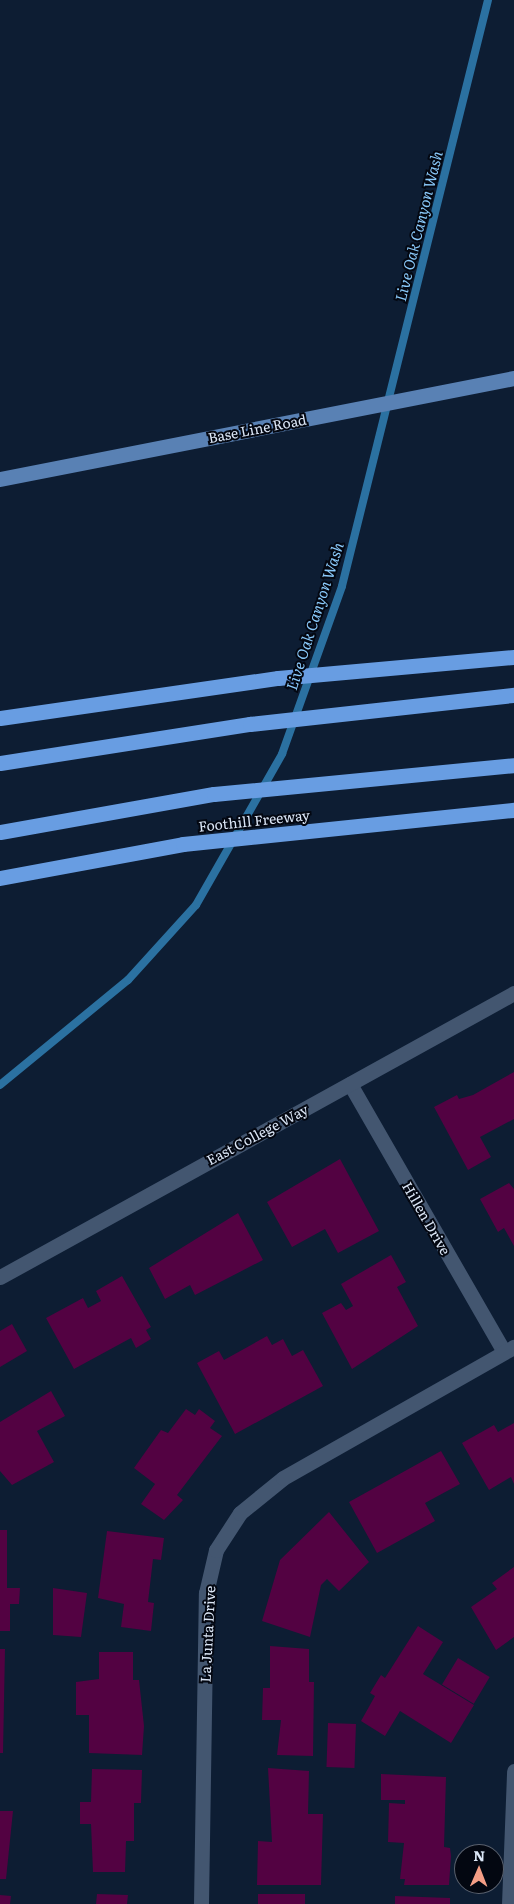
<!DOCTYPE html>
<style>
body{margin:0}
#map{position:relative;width:514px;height:1904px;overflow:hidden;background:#0d1d33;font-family:Literata,serif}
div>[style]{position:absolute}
.stream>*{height:8px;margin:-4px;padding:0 4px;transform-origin:4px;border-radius:4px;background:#2b71a1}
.building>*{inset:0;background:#530242;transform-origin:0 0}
.minor>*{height:15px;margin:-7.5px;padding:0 7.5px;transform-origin:7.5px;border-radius:7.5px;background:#435670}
.major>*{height:15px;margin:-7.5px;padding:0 7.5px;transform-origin:7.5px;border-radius:7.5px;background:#5981b4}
.highway>*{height:15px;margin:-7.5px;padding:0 7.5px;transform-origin:7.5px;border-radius:7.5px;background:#689de2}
span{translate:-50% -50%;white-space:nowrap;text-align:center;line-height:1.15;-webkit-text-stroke:4px #030711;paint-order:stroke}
.street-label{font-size:14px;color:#dbe6f6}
.water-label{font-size:15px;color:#8ac9fa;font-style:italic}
.north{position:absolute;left:454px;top:1844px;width:50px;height:50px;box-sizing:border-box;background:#030711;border:1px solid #59606d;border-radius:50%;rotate:1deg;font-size:14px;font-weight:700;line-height:20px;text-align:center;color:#dbe6f6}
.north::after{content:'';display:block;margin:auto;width:18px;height:22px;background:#f49e86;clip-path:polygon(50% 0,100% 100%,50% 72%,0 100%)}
</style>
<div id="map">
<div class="stream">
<i style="left:0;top:1085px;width:166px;rotate:-39.4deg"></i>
<i style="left:128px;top:980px;width:101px;rotate:-47.8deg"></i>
<i style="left:196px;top:905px;width:174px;rotate:-60.3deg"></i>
<i style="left:282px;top:754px;width:178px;rotate:-70.3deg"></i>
<i style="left:342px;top:586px;width:604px;rotate:-76.01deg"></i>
</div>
<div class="building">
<i style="clip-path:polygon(514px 1072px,514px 1119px,480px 1137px,491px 1157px,468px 1170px,434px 1107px,457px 1095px,459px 1099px,473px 1095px)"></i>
<i style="clip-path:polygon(340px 1159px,379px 1231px,338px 1253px,325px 1229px,292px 1247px,267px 1202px)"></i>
<i style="clip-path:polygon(509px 1183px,514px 1189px,514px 1246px,504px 1228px,498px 1232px,480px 1199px)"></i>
<i style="clip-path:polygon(238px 1213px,263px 1260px,195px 1295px,190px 1285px,165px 1299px,149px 1268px)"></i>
<i style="clip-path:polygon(391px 1255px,406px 1282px,397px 1287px,418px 1326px,352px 1369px,322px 1313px,341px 1303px,346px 1310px,353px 1306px,341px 1284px)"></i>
<i style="clip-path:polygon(122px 1276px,151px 1327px,146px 1330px,151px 1339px,136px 1348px,131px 1338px,74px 1369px,46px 1318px,83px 1298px,88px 1308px,101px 1301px,96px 1291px)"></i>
<i style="clip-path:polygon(12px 1324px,27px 1351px,0 1367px,0 1331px)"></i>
<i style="clip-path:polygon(267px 1336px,272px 1345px,283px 1339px,292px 1356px,303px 1350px,323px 1386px,235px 1434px,197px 1363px,219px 1351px,224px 1360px)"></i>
<i style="clip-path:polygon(51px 1391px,65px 1416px,37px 1431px,54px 1462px,12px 1485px,0 1471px,0 1422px)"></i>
<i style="clip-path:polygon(186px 1409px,195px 1415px,199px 1409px,215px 1421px,210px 1428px,222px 1436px,177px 1495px,183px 1500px,164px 1520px,141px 1504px,155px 1484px,134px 1468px,161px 1430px,168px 1433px)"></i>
<i style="clip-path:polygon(514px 1423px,514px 1484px,511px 1477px,489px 1490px,462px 1443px,494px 1425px,498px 1432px)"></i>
<i style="clip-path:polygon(441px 1451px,460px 1484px,425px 1503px,435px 1521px,377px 1553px,349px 1502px)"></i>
<i style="clip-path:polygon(329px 1512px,369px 1562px,339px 1591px,327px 1579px,321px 1585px,310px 1637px,262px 1621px,280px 1560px)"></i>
<i style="clip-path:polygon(0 1530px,7px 1530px,7px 1588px,20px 1588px,19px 1604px,10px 1604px,10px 1631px,0 1631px)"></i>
<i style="clip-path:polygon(107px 1531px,164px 1538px,161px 1560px,153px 1559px,148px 1602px,154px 1603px,151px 1631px,121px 1627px,124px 1604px,98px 1598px)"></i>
<i style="clip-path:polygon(514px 1567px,514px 1637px,496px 1650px,471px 1607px,497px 1589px,492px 1583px)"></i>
<i style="clip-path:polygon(53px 1588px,87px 1593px,81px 1637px,53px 1635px)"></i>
<i style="clip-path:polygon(418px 1626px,443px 1642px,423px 1674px,474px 1705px,451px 1743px,400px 1711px,385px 1736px,361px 1721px,375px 1696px,370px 1693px,381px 1675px,385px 1678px)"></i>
<i style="clip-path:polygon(270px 1646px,309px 1649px,309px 1682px,314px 1682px,313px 1756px,277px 1755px,281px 1720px,262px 1720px,263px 1688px,270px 1688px)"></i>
<i style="clip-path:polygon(0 1649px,5px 1649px,3px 1753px,0 1753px)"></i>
<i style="clip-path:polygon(99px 1652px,133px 1652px,133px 1680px,139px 1680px,144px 1726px,142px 1755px,89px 1753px,89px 1715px,76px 1715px,76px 1682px,99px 1679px)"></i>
<i style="left:458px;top:1658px;width:37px;height:31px;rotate:31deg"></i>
<i style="left:328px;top:1723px;width:28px;height:44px;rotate:2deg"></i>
<i style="clip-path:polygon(268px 1768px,309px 1771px,308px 1814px,323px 1814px,321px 1885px,257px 1885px,258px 1841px,272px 1842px)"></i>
<i style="clip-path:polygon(92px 1769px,142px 1770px,141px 1803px,134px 1803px,134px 1841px,126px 1841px,125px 1872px,93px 1872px,91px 1824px,80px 1824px,80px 1802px,91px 1802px)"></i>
<i style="clip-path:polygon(381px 1774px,446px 1777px,444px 1847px,450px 1848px,451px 1856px,449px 1885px,404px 1885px,405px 1879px,400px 1879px,404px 1843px,388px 1842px,389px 1803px,405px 1804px,405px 1800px,381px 1800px)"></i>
<i style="clip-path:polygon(0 1811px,13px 1811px,6px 1879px,0 1879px)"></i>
<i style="clip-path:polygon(97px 1894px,128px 1895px,127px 1904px,96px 1904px)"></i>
<i style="left:258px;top:1894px;width:47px;height:10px"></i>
<i style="clip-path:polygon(0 1895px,11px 1896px,10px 1904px,0 1904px)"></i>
<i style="clip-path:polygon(395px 1896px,450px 1898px,450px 1904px,395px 1904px)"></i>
</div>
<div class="minor">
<i style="left:350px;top:1084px;width:309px;rotate:60.1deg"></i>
<i style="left:0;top:1277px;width:587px;rotate:-28.92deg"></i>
<i style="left:201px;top:1904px;width:311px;rotate:-89.1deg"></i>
<i style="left:206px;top:1593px;width:44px;rotate:-76.9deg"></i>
<i style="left:216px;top:1550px;width:44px;rotate:-57deg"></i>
<i style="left:240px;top:1513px;width:55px;rotate:-39.1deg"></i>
<i style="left:283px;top:1478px;width:266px;rotate:-29.6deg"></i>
<i style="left:509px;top:1904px;width:133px;rotate:-87.8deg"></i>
</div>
<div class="major">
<i style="left:0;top:479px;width:524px;rotate:-11.12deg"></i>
</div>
<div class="highway">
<i style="left:0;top:718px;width:281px;rotate:-8.2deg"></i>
<i style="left:278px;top:678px;width:237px;rotate:-5.1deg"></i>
<i style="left:0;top:763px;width:253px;rotate:-8.9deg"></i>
<i style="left:250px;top:724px;width:266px;rotate:-6.3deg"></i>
<i style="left:0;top:832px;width:217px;rotate:-10.1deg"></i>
<i style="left:214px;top:794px;width:301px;rotate:-5.5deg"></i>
<i style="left:0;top:878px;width:186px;rotate:-10.5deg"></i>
<i style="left:183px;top:844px;width:333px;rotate:-5.9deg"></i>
</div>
<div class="street-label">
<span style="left:257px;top:428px;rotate:-11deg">Base Line Road</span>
<span style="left:254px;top:820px;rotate:-6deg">Foothill Freeway</span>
<span style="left:257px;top:1134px;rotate:-28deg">East College Way</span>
<span style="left:427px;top:1218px;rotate:60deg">Hillen Drive</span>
<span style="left:207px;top:1634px;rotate:-87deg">La Junta Drive</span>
</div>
<div class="water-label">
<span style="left:418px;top:226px;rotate:-76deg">Live Oak Canyon Wash</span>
<span style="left:314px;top:616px;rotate:-72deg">Live Oak Canyon Wash</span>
</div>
<div class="north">N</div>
</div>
